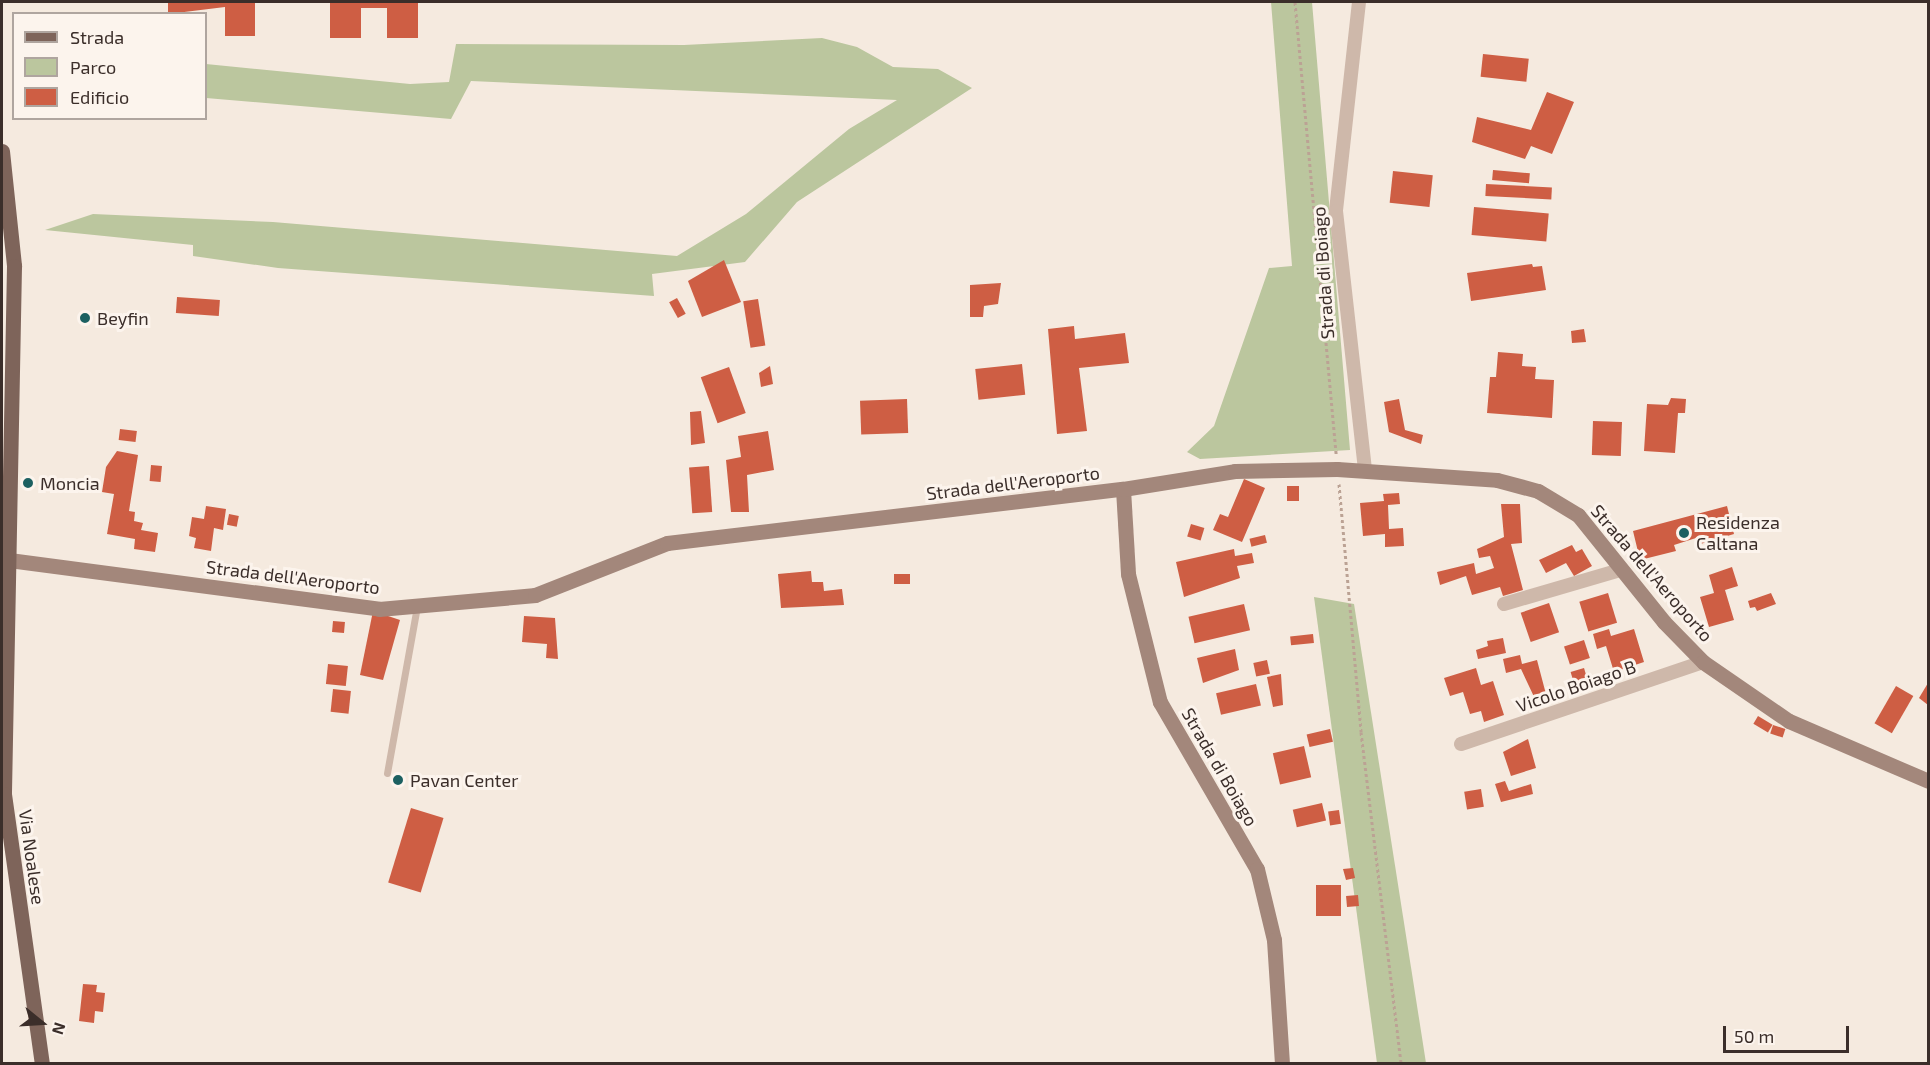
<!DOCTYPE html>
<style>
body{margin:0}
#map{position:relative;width:1930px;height:1065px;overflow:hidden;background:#f5eadf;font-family:"Exo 2",sans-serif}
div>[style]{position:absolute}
.green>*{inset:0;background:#bbc69e}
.building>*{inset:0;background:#ce5e44;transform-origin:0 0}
.path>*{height:3px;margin-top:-1.5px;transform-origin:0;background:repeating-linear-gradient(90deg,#bba294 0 3px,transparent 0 6px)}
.lane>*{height:7px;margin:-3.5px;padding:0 3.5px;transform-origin:3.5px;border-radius:3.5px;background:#ceb8aa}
.street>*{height:14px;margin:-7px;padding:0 7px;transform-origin:7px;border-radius:7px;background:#ceb8aa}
.secondary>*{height:15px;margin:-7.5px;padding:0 7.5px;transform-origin:7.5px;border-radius:7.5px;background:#a3877b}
.primary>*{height:15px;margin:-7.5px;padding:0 7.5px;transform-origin:7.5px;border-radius:7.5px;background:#7e645a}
.dots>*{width:16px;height:16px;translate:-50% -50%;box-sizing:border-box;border:3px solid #fcf4ed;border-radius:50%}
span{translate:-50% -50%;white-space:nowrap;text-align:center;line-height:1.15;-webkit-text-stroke:6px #fcf4ed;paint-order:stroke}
.street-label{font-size:18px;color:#3b2e2a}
.poi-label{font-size:18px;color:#3b2e2a}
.left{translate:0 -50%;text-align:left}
.frame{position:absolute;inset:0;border:3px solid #3b2e2a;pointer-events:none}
.legend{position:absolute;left:12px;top:12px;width:195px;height:108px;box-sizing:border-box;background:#fcf4ed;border:2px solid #afa59f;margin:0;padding:8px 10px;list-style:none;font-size:18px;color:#3b2e2a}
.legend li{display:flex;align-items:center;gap:12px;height:30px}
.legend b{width:30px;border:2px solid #afa59f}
.north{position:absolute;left:12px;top:993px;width:60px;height:60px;-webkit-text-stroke:4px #fcf4ed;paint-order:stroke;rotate:108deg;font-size:16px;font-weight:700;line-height:24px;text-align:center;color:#3b2e2a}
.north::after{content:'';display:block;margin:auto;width:21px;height:27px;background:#3b2e2a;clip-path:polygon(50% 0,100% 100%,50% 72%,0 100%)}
.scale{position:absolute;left:1723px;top:1026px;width:126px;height:27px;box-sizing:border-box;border:3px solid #3b2e2a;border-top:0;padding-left:8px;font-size:18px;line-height:21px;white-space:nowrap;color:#3b2e2a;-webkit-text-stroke:4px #fcf4ed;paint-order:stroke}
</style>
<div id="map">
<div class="green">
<i style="clip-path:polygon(1271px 2px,1312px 2px,1350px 450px,1200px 459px,1187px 452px,1214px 426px,1269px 268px,1292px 266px)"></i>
<i style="clip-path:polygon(822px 38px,857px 47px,893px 67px,938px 69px,972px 88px,797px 202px,745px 262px,652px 274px,654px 296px,278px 268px,193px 256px,193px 245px,45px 230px,93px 214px,273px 222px,677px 256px,746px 214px,849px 129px,897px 100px,471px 81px,451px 119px,206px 98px,206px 64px,410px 84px,449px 82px,456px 44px,684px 45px)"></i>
<i style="clip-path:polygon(1314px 597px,1354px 604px,1426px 1063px,1377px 1063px)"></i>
</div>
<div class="building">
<i style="clip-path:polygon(168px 2px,255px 2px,255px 36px,225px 36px,225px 7px,168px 14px)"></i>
<i style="clip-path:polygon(330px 2px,418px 2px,418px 38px,387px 38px,387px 8px,361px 8px,361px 38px,330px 38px)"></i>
<i style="left:1483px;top:54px;width:46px;height:23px;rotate:6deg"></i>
<i style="clip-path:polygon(1547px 92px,1574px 102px,1552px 154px,1531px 146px,1525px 159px,1472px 142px,1477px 117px,1531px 130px)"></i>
<i style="left:1493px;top:170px;width:37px;height:10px;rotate:5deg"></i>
<i style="left:1393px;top:171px;width:40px;height:32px;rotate:6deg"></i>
<i style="left:1486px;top:184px;width:66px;height:12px;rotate:3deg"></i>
<i style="left:1474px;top:207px;width:75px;height:28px;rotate:5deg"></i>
<i style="clip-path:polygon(724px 260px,741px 302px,702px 317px,688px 281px)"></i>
<i style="clip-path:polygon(1532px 264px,1533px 267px,1542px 266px,1546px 290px,1471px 301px,1467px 273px)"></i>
<i style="clip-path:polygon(1001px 283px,998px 304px,984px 306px,983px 317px,970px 317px,970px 285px)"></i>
<i style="left:177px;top:297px;width:43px;height:16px;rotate:4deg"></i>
<i style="left:677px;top:298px;width:18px;height:9px;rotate:61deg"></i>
<i style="left:758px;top:299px;width:47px;height:15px;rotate:81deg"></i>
<i style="clip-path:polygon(1074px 326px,1075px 339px,1125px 333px,1129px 363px,1079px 368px,1087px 431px,1057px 434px,1048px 329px)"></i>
<i style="clip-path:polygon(1584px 329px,1586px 342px,1572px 343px,1571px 331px)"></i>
<i style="clip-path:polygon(1498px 352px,1523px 354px,1522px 366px,1536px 367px,1535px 379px,1554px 380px,1552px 418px,1487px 413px,1490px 377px,1496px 377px)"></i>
<i style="left:1022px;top:364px;width:31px;height:47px;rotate:84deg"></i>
<i style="clip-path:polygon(770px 366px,773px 384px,761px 387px,759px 373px)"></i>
<i style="left:729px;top:367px;width:49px;height:30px;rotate:70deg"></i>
<i style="clip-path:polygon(1671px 398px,1686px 399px,1685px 413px,1678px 413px,1675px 453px,1644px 451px,1647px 404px,1668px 405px)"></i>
<i style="left:907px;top:399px;width:34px;height:47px;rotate:88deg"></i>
<i style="clip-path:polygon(1399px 399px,1405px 430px,1423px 435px,1421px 444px,1389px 432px,1384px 402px)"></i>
<i style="clip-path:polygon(701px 411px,705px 443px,691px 445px,690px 412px)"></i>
<i style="left:1593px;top:421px;width:29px;height:34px;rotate:2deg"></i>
<i style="left:120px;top:429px;width:17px;height:11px;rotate:7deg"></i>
<i style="clip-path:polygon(768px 431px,774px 470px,747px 475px,749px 512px,731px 512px,726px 460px,741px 457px,738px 436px)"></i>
<i style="clip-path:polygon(117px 451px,138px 455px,129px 511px,135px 512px,134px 521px,143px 523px,141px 530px,158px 533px,155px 552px,134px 549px,135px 539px,107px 534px,114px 494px,102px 492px,106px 467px)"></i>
<i style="left:151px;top:465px;width:11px;height:16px;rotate:5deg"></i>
<i style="left:709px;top:466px;width:46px;height:20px;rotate:86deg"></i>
<i style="clip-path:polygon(1244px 479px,1265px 488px,1242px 542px,1213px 530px,1220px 514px,1228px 517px)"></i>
<i style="left:1287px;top:486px;width:12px;height:15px"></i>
<i style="clip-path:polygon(1399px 493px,1400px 504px,1388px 505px,1389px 529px,1403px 528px,1404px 546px,1385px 547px,1385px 534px,1363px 536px,1360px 503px,1384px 501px,1383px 494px)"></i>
<i style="clip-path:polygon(1501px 504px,1520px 504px,1522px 543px,1511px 544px,1523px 590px,1503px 596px,1500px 587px,1472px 595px,1466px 576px,1440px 585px,1437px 572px,1474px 563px,1476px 574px,1494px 568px,1490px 556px,1479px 558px,1477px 549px,1504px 537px)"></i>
<i style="clip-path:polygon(206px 506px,226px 509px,223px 530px,214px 528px,211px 551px,194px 548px,196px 538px,189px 536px,192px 517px,204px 519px)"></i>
<i style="clip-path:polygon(1727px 506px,1734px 534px,1697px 545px,1696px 538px,1674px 545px,1676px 551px,1640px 560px,1633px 531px)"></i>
<i style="left:229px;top:514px;width:10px;height:11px;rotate:11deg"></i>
<i style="left:1191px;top:524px;width:14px;height:13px;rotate:17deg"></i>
<i style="left:1265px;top:535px;width:8px;height:16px;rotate:76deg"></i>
<i style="clip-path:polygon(1572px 545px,1576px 552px,1582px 549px,1592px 566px,1574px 576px,1566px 563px,1546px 573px,1539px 560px)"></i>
<i style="clip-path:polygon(1234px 549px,1235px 556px,1252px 553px,1254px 563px,1237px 566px,1240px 578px,1184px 597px,1176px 562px)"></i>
<i style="clip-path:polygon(1732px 567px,1738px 586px,1725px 590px,1734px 620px,1709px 627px,1700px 597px,1714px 593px,1709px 575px)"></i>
<i style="clip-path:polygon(811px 571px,812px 582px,823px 582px,824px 591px,842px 589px,844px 605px,781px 608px,778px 574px)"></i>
<i style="left:894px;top:574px;width:16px;height:10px"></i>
<i style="left:1608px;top:593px;width:31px;height:30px;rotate:73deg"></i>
<i style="clip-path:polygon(1771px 593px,1776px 604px,1757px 611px,1755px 607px,1750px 608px,1748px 601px)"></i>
<i style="left:1549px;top:603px;width:31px;height:30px;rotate:71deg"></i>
<i style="left:1244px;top:604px;width:27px;height:57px;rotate:77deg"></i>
<i style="clip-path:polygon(373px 611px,400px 620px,383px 680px,360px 675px)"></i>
<i style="clip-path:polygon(524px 616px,555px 618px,558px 659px,546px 658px,547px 644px,522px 642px)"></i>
<i style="left:333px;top:621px;width:12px;height:11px;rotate:5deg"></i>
<i style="clip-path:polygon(1609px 629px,1611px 636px,1634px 629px,1644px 662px,1614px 672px,1606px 646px,1597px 649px,1593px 634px)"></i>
<i style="left:1313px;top:634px;width:9px;height:23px;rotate:84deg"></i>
<i style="clip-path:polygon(1503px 638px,1506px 653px,1478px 659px,1476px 650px,1488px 646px,1487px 641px)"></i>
<i style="left:1584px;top:640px;width:19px;height:21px;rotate:72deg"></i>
<i style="clip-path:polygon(1235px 649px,1239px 670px,1203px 683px,1197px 658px)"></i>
<i style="clip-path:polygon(1520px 655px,1522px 664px,1537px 660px,1547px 698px,1536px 701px,1521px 669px,1506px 673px,1503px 659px)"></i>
<i style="left:1267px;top:660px;width:14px;height:14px;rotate:78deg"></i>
<i style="left:328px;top:664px;width:20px;height:20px;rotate:6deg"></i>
<i style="clip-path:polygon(1476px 668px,1481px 685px,1493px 681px,1504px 715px,1484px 722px,1481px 711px,1470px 714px,1463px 692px,1450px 696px,1444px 678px)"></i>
<i style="left:1584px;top:668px;width:14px;height:14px;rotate:73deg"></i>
<i style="clip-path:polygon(1281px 674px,1283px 705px,1273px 707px,1267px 677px)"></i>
<i style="clip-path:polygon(1928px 683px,1928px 705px,1919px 698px)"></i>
<i style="left:1256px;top:684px;width:22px;height:41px;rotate:77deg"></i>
<i style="left:1896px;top:686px;width:20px;height:43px;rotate:30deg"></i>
<i style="left:333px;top:689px;width:18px;height:23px;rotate:6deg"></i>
<i style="left:1758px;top:716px;width:17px;height:9px;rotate:31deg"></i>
<i style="left:1773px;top:725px;width:13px;height:9px;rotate:18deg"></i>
<i style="left:1330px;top:729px;width:13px;height:24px;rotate:77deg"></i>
<i style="clip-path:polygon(1528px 739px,1536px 768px,1511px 776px,1503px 752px)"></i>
<i style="left:1304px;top:746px;width:32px;height:32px;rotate:77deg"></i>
<i style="clip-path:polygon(1505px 781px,1509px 791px,1531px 784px,1533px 794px,1501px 802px,1495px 784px)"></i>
<i style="left:1481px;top:789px;width:18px;height:17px;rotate:81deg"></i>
<i style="left:1322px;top:803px;width:18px;height:30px;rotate:77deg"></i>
<i style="left:411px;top:808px;width:34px;height:78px;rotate:17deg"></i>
<i style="left:1339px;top:810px;width:14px;height:11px;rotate:82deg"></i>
<i style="clip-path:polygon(1353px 868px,1355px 878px,1346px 880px,1343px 869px)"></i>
<i style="left:1341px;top:885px;width:31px;height:25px;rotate:90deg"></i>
<i style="left:1358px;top:895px;width:11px;height:12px;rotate:85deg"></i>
<i style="clip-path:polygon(83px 984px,97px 985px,96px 992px,105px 993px,103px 1012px,95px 1011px,94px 1023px,79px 1021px)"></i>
</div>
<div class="path">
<i style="left:1295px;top:2px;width:454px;rotate:84.8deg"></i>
<i style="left:1339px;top:484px;width:249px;rotate:84.9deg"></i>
<i style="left:1361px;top:732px;width:334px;rotate:83.1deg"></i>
</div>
<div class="lane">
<i style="left:387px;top:773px;width:170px;rotate:-79.8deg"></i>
</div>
<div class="street">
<i style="left:1359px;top:2px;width:210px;rotate:96.3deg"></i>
<i style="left:1336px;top:211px;width:261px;rotate:83.6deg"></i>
<i style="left:1504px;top:604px;width:121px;rotate:-16.3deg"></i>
<i style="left:1461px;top:744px;width:256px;rotate:-18.7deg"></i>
</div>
<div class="secondary">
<i style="left:1123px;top:489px;width:85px;rotate:86.6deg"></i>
<i style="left:1128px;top:574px;width:132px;rotate:76deg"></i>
<i style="left:1160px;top:702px;width:193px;rotate:59.9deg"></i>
<i style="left:1257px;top:869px;width:73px;rotate:76.5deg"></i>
<i style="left:1274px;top:940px;width:124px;rotate:86.3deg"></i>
<i style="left:9px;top:560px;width:373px;rotate:7.5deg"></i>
<i style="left:379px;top:609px;width:157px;rotate:-5.1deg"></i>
<i style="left:535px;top:595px;width:142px;rotate:-21.5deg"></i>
<i style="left:667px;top:543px;width:459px;rotate:-6.8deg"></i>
<i style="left:1123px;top:489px;width:113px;rotate:-9.1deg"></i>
<i style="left:1235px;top:471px;width:102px;rotate:-1.1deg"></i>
<i style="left:1337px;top:469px;width:160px;rotate:3.9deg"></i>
<i style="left:1497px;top:480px;width:42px;rotate:15deg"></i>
<i style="left:1538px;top:491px;width:47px;rotate:31deg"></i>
<i style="left:1578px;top:515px;width:137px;rotate:51.2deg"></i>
<i style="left:1664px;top:622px;width:56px;rotate:45.7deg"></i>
<i style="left:1703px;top:662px;width:104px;rotate:34.5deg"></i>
<i style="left:1789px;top:721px;width:151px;rotate:23.3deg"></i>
</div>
<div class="primary">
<i style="left:2px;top:151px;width:116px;rotate:84deg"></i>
<i style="left:14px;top:266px;width:528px;rotate:91.09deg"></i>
<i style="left:4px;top:794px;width:273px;rotate:82deg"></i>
</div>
<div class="dots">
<i style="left:85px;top:318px;background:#1c6061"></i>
<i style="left:28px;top:483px;background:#1c6061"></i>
<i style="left:1684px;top:533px;background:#1c6061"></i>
<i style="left:398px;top:780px;background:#1c6061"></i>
</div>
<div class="street-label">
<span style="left:1323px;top:273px;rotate:-94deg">Strada di Boiago</span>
<span style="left:1013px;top:483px;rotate:-7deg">Strada dell'Aeroporto</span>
<span style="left:1652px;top:573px;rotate:49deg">Strada dell'Aeroporto</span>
<span style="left:293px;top:577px;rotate:7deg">Strada dell'Aeroporto</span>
<span style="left:1576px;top:686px;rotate:-19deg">Vicolo Boiago B</span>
<span style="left:1220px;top:767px;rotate:60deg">Strada di Boiago</span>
<span style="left:32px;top:857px;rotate:82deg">Via Noalese</span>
</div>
<div class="poi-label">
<span class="left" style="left:97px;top:318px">Beyfin</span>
<span class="left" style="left:40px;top:483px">Moncia</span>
<span class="left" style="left:1696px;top:533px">Residenza<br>Caltana</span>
<span class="left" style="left:410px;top:780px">Pavan Center</span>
</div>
<div class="frame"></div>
<ul class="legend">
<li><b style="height:8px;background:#7e645a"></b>Strada</li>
<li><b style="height:16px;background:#bbc69e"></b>Parco</li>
<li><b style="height:16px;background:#ce5e44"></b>Edificio</li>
</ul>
<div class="north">N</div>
<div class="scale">50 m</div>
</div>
